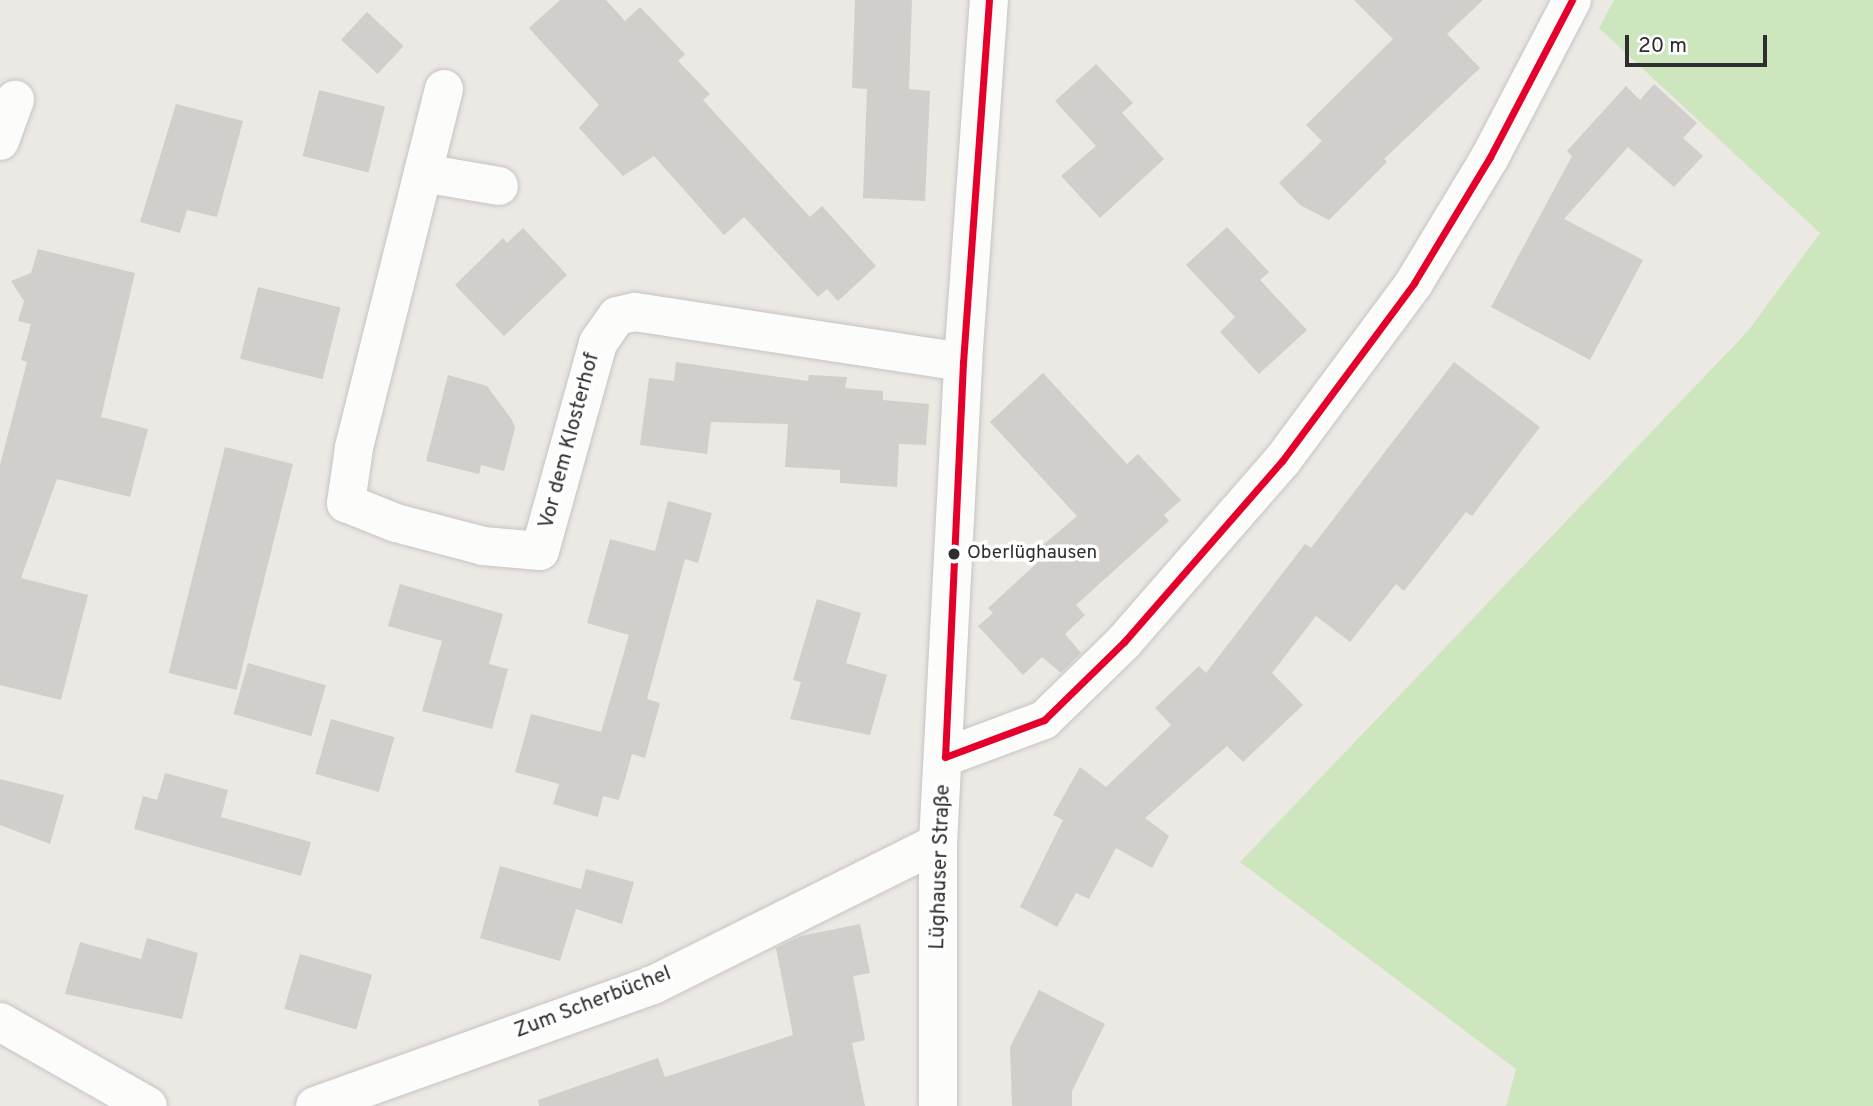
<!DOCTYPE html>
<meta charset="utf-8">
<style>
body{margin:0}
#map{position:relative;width:1873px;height:1106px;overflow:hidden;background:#ece8e4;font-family:Overpass,sans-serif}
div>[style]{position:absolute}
.green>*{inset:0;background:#cee6be}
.building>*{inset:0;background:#d1cecb;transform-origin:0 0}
.roads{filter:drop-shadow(0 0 2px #c5c4c5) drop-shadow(0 0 2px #c5c4c5)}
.minor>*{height:38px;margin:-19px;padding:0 19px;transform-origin:19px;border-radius:19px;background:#fcfcfb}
.bus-1>*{height:7px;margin:-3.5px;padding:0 3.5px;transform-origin:3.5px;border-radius:3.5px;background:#e4002b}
.dots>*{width:19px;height:19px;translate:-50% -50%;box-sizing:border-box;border:4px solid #fff;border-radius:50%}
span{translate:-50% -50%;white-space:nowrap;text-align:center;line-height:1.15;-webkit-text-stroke:7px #fff;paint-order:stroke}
.bus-label{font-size:19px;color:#2e2e2e}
.left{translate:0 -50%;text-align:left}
.street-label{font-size:21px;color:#2e2e2e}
.scale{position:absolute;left:1625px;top:35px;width:142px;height:32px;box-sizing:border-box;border:4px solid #2e2e2e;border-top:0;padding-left:9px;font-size:21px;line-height:24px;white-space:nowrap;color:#2e2e2e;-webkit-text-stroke:5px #fff;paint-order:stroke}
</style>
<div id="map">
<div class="green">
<i style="clip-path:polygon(1614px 0,1873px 0,1873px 1106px,1506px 1106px,1516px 1069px,1240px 862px,1748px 331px,1820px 233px,1599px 28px)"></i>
</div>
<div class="building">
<i style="clip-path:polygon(560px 0,606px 0,625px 21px,640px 7px,685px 54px,678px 61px,710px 94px,703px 100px,810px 217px,822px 206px,876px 266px,838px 301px,827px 289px,818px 297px,744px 217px,724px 235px,654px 156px,623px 176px,579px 128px,599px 105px,529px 28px)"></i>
<i style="clip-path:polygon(855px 0,912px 0,909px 89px,930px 91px,925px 201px,863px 198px,867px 89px,852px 88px)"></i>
<i style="clip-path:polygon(1354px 0,1483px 0,1447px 34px,1480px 68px,1384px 159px,1387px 162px,1329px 220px,1300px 205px,1279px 183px,1322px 141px,1306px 125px,1393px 39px)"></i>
<i style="left:367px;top:12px;width:50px;height:38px;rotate:43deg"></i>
<i style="clip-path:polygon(1096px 64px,1133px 103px,1122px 113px,1164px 159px,1100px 218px,1061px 176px,1096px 146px,1055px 101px)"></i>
<i style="clip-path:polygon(1654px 84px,1697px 123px,1683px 138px,1703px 156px,1674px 187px,1628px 147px,1564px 219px,1643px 260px,1590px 360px,1491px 307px,1572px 156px,1567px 151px,1626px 86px,1640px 100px)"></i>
<i style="left:319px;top:90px;width:68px;height:68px;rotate:14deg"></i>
<i style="clip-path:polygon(176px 104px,243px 121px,217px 217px,187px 210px,180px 233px,140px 222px)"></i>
<i style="clip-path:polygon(1227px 227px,1269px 272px,1260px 280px,1307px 330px,1259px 374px,1220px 332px,1235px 317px,1186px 265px)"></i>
<i style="clip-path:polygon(523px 228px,567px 275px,504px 336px,455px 285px,503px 238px,507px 243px)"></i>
<i style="clip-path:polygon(38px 249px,135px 273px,101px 417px,148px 429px,130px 497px,57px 479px,21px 578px,88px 595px,61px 700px,0 685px,0 465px,27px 362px,21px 360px,31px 324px,18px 321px,24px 301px,11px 281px,31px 273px)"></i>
<i style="left:258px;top:287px;width:85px;height:74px;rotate:14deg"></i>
<i style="clip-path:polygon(676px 362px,808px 381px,809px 375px,847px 377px,845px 388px,883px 391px,883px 400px,929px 404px,926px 445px,899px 444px,897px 487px,840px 483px,840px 470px,785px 467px,788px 424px,711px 422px,707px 454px,640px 445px,649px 378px,674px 381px)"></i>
<i style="clip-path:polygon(1454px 362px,1540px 427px,1472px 516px,1466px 512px,1404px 591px,1396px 584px,1350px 642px,1316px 616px,1272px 673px,1303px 705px,1243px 762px,1227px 746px,1145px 818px,1169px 836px,1152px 868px,1116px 848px,1089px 899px,1076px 893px,1057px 927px,1020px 907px,1063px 820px,1053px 815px,1080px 767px,1106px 787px,1171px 725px,1155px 708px,1199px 666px,1206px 673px,1305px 544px,1311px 548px)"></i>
<i style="clip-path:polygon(1043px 373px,1127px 464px,1138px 454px,1181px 500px,1164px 515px,1169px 521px,1076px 605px,1085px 615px,1065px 634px,1081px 653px,1061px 673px,1042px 657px,1023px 675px,978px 626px,993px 613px,988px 608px,1037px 563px,1030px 556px,1077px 516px,990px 422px)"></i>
<i style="clip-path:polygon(448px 375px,487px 386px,512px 420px,515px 428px,504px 471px,481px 465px,479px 474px,426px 461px)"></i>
<i style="left:225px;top:447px;width:70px;height:233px;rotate:14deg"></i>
<i style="clip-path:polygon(668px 501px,712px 513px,698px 563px,685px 559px,647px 699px,660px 703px,645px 758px,632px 754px,619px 800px,603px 796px,598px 817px,553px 804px,559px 784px,515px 772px,531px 714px,601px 732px,629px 635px,587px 623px,610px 539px,655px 551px)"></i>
<i style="clip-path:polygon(400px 584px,503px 614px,489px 664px,508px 669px,492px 729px,422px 711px,442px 641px,388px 626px)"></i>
<i style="clip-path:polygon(817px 599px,861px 613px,846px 663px,887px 675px,870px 735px,790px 719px,801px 682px,793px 680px)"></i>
<i style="left:248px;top:663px;width:81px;height:53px;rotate:16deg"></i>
<i style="left:331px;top:719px;width:66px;height:57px;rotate:16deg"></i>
<i style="clip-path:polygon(165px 773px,228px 790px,221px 817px,311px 842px,301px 876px,134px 829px,143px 796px,157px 800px)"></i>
<i style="clip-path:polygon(0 779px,64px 795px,50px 844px,0 825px)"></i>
<i style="clip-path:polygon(500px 866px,581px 889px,586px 869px,634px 882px,622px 924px,576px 909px,560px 961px,480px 938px)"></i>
<i style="clip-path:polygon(860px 924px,870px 973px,853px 976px,865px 1040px,852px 1043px,865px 1106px,539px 1106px,538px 1100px,658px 1058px,665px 1077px,793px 1035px,776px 948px,801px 936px)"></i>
<i style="clip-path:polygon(147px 938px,198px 953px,182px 1019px,65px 994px,80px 942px,141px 959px)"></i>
<i style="left:300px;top:954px;width:75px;height:57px;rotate:16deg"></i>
<i style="clip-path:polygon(1039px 990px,1105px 1024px,1072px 1091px,1072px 1106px,1012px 1106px,1010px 1047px)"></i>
</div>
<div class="roads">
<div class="minor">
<i style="left:444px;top:89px;width:370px;rotate:104.1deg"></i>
<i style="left:354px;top:448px;width:56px;rotate:98.3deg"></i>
<i style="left:346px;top:503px;width:54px;rotate:21.8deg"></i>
<i style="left:396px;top:523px;width:90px;rotate:14.8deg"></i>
<i style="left:483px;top:546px;width:57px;rotate:5deg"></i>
<i style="left:540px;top:551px;width:216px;rotate:-74.4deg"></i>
<i style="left:598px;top:343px;width:33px;rotate:-55deg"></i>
<i style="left:617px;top:316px;width:18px;rotate:-13deg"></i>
<i style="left:635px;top:312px;width:332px;rotate:8.7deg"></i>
<i style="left:0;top:141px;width:44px;rotate:-69.9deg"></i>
<i style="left:423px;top:173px;width:77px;rotate:9.7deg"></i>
<i style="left:945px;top:757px;width:106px;rotate:-20.5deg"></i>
<i style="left:1044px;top:720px;width:112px;rotate:-44.3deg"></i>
<i style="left:1124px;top:642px;width:240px;rotate:-48.9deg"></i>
<i style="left:1282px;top:461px;width:222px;rotate:-53.4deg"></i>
<i style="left:1414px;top:283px;width:147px;rotate:-58.9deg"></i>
<i style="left:1490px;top:157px;width:177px;rotate:-62.4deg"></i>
<i style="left:0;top:1022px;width:170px;rotate:29.6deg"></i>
<i style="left:315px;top:1106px;width:359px;rotate:-19.7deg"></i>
<i style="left:653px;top:985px;width:318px;rotate:-26.5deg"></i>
<i style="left:938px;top:1106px;width:263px;rotate:-90deg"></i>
<i style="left:938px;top:843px;width:482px;rotate:-87deg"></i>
<i style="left:963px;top:362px;width:363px;rotate:-85.9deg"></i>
</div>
</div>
<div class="bus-1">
<i style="left:989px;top:0;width:363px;rotate:94.1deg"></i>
<i style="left:963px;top:362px;width:395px;rotate:92.6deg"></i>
<i style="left:945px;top:757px;width:106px;rotate:-20.5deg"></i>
<i style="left:1044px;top:720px;width:112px;rotate:-44.3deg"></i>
<i style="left:1124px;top:642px;width:240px;rotate:-48.9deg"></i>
<i style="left:1282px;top:461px;width:222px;rotate:-53.4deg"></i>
<i style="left:1414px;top:283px;width:147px;rotate:-58.9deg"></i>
<i style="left:1490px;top:157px;width:177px;rotate:-62.4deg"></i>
</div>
<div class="dots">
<i style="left:954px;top:554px;background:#2e2e2e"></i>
</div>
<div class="bus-label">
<span class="left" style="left:967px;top:554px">Oberlüghausen</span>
</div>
<div class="street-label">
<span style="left:570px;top:441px;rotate:-75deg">Vor dem Klosterhof</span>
<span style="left:941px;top:867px;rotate:-88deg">Lüghauser Straße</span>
<span style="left:593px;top:1003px;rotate:-21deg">Zum Scherbüchel</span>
</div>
<div class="scale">20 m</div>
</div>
